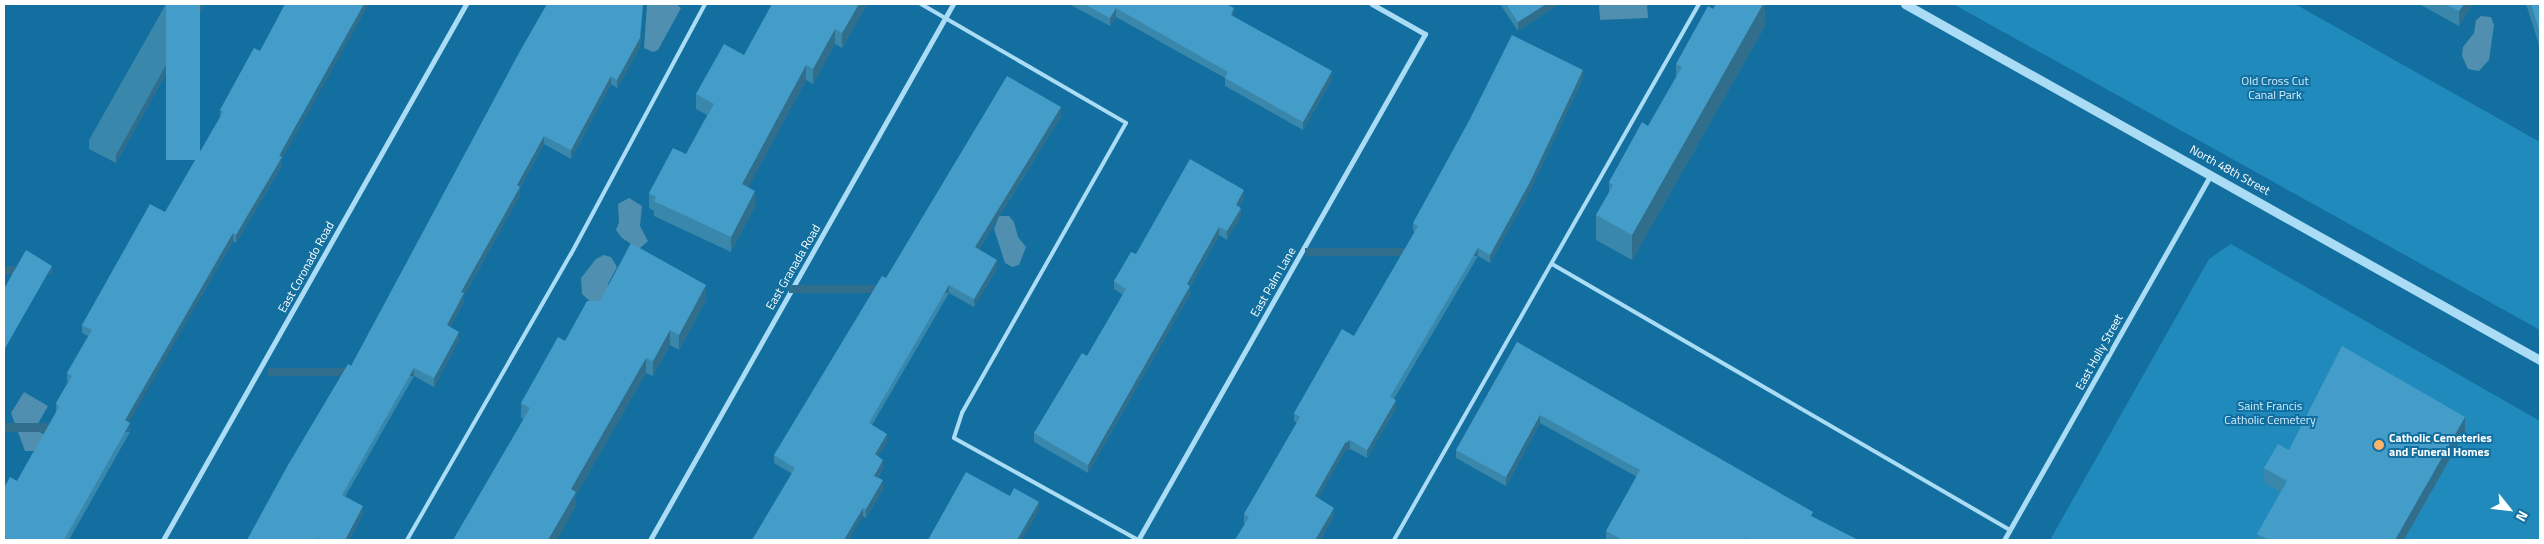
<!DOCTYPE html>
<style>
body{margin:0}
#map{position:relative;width:2544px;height:544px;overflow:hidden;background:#126f9f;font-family:"Titillium Web",sans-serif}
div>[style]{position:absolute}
.green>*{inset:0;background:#218abc}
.water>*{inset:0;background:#508faf}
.service>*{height:4px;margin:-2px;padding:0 2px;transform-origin:2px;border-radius:2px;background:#aadcf5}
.minor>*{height:5px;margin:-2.5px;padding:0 2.5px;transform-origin:2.5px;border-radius:2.5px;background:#aadcf5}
.tertiary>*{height:9px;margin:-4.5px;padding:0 4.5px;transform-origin:4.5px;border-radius:4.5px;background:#aadcf5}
.wall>*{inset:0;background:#3a87ac}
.shaded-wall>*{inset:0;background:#306e8c;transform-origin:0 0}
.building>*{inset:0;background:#449dc8;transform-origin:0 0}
.dots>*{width:14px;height:14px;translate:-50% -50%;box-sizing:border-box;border:2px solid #126f9f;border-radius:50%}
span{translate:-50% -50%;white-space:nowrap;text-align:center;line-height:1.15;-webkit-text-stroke:4px #126f9f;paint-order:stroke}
.park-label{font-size:12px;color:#d2f0fe}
.street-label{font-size:12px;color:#fff}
.poi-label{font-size:12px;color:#fff;font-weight:700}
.left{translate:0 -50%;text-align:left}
.frame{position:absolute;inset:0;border:5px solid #fff;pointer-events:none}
.north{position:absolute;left:2484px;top:484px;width:50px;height:50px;-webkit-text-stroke:4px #126f9f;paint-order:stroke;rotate:119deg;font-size:14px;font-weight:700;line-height:20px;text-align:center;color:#fff}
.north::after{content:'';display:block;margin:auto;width:18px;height:22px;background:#fff;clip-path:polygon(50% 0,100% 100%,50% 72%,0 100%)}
</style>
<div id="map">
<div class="green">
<i style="clip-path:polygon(1953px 4px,2295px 4px,2540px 142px,2540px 330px)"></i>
<i style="clip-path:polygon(2231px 244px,2540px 421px,2540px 540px,2050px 540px,2209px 259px)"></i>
</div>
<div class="water">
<i style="clip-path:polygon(647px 4px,676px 4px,681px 8px,658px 50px,653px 52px,644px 48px)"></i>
<i style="clip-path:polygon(1599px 4px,1647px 4px,1648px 18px,1600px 20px)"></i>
<i style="clip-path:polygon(2481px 16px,2491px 17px,2494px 25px,2489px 60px,2479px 71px,2468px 69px,2462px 56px,2463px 47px,2474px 33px,2476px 20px)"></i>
<i style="clip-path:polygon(629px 198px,642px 206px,640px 226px,648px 241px,639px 249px,622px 238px,616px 230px,619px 222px,618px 204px)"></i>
<i style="clip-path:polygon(999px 216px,1009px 216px,1014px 222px,1018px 237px,1026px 247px,1019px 265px,1012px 267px,1005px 263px,994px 229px)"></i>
<i style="clip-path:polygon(604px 255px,611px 257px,617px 267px,608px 284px,611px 292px,600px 302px,593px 304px,582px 294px,581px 278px,596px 259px)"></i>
<i style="clip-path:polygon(24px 392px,48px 406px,35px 429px,46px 436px,36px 451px,25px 451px,11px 413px)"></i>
</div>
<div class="service">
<i style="left:921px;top:4px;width:237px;rotate:30.1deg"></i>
<i style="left:1126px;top:123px;width:333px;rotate:119.5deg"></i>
<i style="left:962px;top:413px;width:26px;rotate:108deg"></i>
<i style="left:954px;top:438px;width:210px;rotate:29deg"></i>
<i style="left:1552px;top:264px;width:530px;rotate:30.15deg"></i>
<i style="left:407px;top:540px;width:330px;rotate:-60.2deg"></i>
<i style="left:571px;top:254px;width:284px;rotate:-61.8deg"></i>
<i style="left:1394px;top:540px;width:617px;rotate:-60.36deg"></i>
</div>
<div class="minor">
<i style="left:163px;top:540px;width:616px;rotate:-60.52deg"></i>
<i style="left:650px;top:540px;width:616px;rotate:-60.52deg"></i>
<i style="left:1138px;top:540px;width:582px;rotate:-60.44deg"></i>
<i style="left:1425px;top:34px;width:61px;rotate:-150.5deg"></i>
<i style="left:2004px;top:540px;width:420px;rotate:-60.5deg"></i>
</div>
<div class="tertiary">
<i style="left:1905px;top:4px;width:728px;rotate:29.28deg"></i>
</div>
<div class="wall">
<i style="clip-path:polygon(166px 4px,205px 4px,116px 163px,89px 149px,89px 140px)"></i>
<i style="clip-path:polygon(643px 4px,640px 47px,617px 88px,611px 84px,571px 159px,544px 144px,520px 188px,520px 195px,464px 296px,464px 302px,450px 327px,459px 340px,434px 387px,414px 376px,345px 497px,363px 514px,349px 540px,247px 540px,351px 366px)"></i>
<i style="clip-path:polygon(867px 4px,842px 48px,835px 44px,813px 84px,806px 80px,748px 187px,755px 206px,731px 252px,654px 216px,654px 211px,649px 208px,649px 193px,686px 154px,707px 115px,696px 109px,696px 94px)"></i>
<i style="clip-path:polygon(1069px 4px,1226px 4px,1234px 17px,1332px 79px,1303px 130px,1225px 86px,1225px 78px,1116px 17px,1110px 26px)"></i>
<i style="clip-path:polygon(1500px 4px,1559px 4px,1518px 31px)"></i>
<i style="clip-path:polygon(1765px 4px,1765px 26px,1632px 260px,1596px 240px,1596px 215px,1609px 193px,1609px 182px,1648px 126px,1676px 77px,1676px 64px,1713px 9px)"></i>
<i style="clip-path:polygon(2419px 4px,2472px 4px,2459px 26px)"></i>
<i style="clip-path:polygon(2526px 4px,2540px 4px,2540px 48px)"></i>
<i style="clip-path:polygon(254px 48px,282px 159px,282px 165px,236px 243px,233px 241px,128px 422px,130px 432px,69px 540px,4px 540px,17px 481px,56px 412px,56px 403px,68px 382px,67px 381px,67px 373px,88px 336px,82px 333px,82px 325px,165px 212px,220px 119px,220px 110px)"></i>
<i style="clip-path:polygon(1583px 78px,1530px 191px,1490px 263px,1478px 256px,1394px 399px,1396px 408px,1367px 458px,1350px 449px,1345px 451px,1318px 498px,1334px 516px,1320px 540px,1235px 540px,1245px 524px,1244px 523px,1244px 514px,1297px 423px,1294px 421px,1294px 413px,1354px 336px,1415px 233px,1413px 231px,1413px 223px)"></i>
<i style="clip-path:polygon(1061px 116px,979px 249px,997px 268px,974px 307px,949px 293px,872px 425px,887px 442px,878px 456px,883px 468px,878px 478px,883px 489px,866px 518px,774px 463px,774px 455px,886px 278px)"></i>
<i style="clip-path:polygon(1244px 198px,1239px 207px,1241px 216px,1227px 240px,1219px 235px,1190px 287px,1190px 294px,1088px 473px,1034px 442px,1034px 433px,1087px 356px,1123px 295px,1114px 289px,1114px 281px,1136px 254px)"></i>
<i style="clip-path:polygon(706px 300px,679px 350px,670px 345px,653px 376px,646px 373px,576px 495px,576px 507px,523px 419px,521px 418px,521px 403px,565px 341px,600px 301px)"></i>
<i style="clip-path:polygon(1517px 342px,1813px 517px,1858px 540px,1608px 540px,1606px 539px,1606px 531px,1637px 477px,1540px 423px,1506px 486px,1456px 458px,1456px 450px)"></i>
<i style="clip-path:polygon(2465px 432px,2404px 540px,2257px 540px,2257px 534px,2281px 492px,2264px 483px,2264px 468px,2289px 450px)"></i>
</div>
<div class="shaded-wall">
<i style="clip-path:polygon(200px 4px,205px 4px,116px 163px,116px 155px)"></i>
<i style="clip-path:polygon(364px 4px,369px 4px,282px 159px,282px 165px,236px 243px,236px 235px)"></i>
<i style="clip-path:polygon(643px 4px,640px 47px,617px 88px,617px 80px)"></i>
<i style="clip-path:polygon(859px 4px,867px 4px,842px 48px,842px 33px)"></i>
<i style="clip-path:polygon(1546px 4px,1559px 4px,1518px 31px,1518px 22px)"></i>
<i style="clip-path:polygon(1763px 4px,1765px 4px,1765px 26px,1632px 260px,1632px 235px)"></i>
<i style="clip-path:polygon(2464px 4px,2472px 4px,2459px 26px,2459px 11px)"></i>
<i style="clip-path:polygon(1116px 8px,1116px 17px,1110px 26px,1110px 18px)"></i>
<i style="clip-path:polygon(1234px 8px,1234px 17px,1231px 23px,1231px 15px)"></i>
<i style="clip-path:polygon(835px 29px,835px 44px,813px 84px,813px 69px)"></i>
<i style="clip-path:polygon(806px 65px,806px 80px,742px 199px,742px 184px)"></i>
<i style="clip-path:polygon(1583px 70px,1583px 78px,1530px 191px,1490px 263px,1490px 255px)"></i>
<i style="clip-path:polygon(1332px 71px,1332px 79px,1303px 130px,1303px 122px)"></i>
<i style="clip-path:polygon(611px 76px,611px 84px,571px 159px,571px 150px)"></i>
<i style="clip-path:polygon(1061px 107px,1061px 116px,975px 255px,975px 247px)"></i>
<i style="clip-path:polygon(544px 136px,544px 144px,520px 188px,520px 195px,464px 296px,464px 302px,447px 333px,447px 325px,461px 292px,517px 185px)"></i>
<i style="clip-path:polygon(1244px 190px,1244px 198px,1236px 213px,1236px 205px)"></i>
<i style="clip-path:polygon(755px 191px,755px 206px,731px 252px,731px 237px)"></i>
<i style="clip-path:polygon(1241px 208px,1241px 216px,1227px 240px,1227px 231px)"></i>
<i style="clip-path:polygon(1219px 227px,1219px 235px,1190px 287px,1190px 294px,1088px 473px,1088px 465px,1187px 284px)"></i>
<i style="clip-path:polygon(233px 233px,233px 241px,125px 429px,125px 420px)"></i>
<i style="left:1478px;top:248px;width:8px;height:173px;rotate:90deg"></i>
<i style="clip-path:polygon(997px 260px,997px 268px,974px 307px,974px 299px)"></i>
<i style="left:52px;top:266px;width:8px;height:97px;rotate:90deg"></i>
<i style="clip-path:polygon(706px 285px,706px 300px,679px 350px,679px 335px)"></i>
<i style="left:949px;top:285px;width:8px;height:160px;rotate:90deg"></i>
<i style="clip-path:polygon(670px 330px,670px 345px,653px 376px,653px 361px)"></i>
<i style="clip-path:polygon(459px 332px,459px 340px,434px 387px,434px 378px)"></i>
<i style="clip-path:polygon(646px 358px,646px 373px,576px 495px,576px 507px,557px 540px,548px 540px,571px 489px)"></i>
<i style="left:414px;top:368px;width:8px;height:146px;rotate:90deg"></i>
<i style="clip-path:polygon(1396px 400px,1396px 408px,1367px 458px,1367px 450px)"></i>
<i style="clip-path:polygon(1540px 415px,1540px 423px,1506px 486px,1506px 477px)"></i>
<i style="clip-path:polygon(2465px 417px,2465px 432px,2404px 540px,2395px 540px)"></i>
<i style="left:130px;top:423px;width:9px;height:134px;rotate:90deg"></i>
<i style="clip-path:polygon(887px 434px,887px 442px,875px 462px,875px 454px)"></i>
<i style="clip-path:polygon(1350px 440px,1350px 449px,1345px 451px,1315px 504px,1315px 496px,1345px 443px)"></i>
<i style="clip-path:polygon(883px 460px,883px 468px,874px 484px,874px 476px)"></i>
<i style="clip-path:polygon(883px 480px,883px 489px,866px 518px,866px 509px)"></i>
<i style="clip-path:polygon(1039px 502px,1039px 510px,1022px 540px,1017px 540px)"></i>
<i style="clip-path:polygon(363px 506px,363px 514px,349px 540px,345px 540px)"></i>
<i style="clip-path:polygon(863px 508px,863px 516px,849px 540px,844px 540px)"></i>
<i style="clip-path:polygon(1334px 508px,1334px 516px,1320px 540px,1315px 540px)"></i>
</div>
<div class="building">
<i style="left:166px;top:4px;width:34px;height:156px"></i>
<i style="clip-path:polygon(285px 4px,364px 4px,279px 156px,282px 157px,236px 235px,233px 233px,125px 420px,130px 423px,64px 540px,4px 540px,4px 488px,10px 477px,17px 481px,59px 407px,56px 403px,72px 376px,67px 373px,92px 330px,82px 325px,150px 204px,165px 212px,223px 112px,220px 110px,254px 48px,260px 51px)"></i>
<i style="clip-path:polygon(547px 4px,643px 4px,640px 38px,617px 80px,611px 76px,571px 150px,544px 136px,517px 185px,520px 187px,461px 292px,464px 293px,447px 325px,459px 332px,434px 378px,414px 368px,342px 495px,363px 506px,345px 540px,323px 540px,318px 538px,317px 540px,247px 540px,288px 465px,348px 364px,351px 366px,520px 51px)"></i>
<i style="clip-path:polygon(772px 4px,859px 4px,842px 33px,835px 29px,813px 69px,806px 65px,742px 184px,755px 191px,731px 237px,654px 201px,656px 197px,649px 193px,673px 148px,686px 154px,714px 104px,696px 94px,724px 44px,744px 55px)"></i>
<i style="clip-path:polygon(1084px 4px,1226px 4px,1234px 8px,1231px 15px,1332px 71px,1303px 122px,1225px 78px,1228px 72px,1116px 8px,1110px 18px)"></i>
<i style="clip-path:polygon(1506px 4px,1546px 4px,1518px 22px)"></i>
<i style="clip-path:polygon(1716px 4px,1763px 4px,1632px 235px,1596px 215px,1613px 185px,1609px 182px,1642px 122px,1648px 126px,1682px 67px,1676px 64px,1708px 6px,1713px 9px)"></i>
<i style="clip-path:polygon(2446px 4px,2464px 4px,2459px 11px)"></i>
<i style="clip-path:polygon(2531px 4px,2540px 4px,2540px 33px)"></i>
<i style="clip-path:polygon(1512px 35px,1583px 70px,1530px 182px,1490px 255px,1478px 248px,1390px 397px,1396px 400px,1367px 450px,1350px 440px,1345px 443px,1315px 496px,1334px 508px,1315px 540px,1235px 540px,1249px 517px,1244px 514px,1300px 417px,1294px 413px,1342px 329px,1354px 336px,1418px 226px,1413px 223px,1470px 119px)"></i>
<i style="clip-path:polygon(1007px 76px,1061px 107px,975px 247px,997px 260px,974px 299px,949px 285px,869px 423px,887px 434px,875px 454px,883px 460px,874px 476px,883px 480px,866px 509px,863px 508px,844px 540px,752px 540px,795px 468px,774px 455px,882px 276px,886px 278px)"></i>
<i style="clip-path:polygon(1190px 159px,1244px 190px,1236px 205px,1241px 208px,1227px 231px,1219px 227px,1187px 284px,1190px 286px,1088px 465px,1034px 433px,1082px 353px,1087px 356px,1126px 289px,1114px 281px,1131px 252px,1136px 254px)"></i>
<i style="clip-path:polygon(631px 243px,706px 285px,679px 335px,670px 330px,653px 361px,646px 358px,571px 489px,576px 492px,548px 540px,453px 540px,530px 408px,521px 403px,558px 337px,565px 341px,587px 301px,600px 301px)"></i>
<i style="clip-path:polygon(26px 250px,52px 266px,4px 350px,4px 289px)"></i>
<i style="clip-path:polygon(1517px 342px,1813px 512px,1811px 516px,1858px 540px,1749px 540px,1745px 538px,1743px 540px,1623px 540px,1606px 531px,1640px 470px,1540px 415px,1506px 477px,1456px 450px)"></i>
<i style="clip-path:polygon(2342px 346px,2465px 417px,2395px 540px,2269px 540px,2257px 534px,2287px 481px,2264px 468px,2278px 444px,2289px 450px)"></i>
<i style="clip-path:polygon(966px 472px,1010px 496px,1014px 488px,1039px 502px,1017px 540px,928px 540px)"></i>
</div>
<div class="dots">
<i style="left:2379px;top:445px;background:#ffb46d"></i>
</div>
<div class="park-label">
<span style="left:2275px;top:88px">Old Cross Cut<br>Canal Park</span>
<span style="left:2270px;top:413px">Saint Francis<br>Catholic Cemetery</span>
</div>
<div class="street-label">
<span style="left:2230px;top:170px;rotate:29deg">North 48th Street</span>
<span style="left:306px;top:267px;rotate:-61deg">East Coronado Road</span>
<span style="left:793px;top:267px;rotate:-60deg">East Granada Road</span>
<span style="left:1273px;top:282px;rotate:-60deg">East Palm Lane</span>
<span style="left:2099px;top:352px;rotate:-61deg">East Holly Street</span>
</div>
<div class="poi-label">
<span class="left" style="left:2389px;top:445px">Catholic Cemeteries<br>and Funeral Homes</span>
</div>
<div class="frame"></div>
<div class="north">N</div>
</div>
